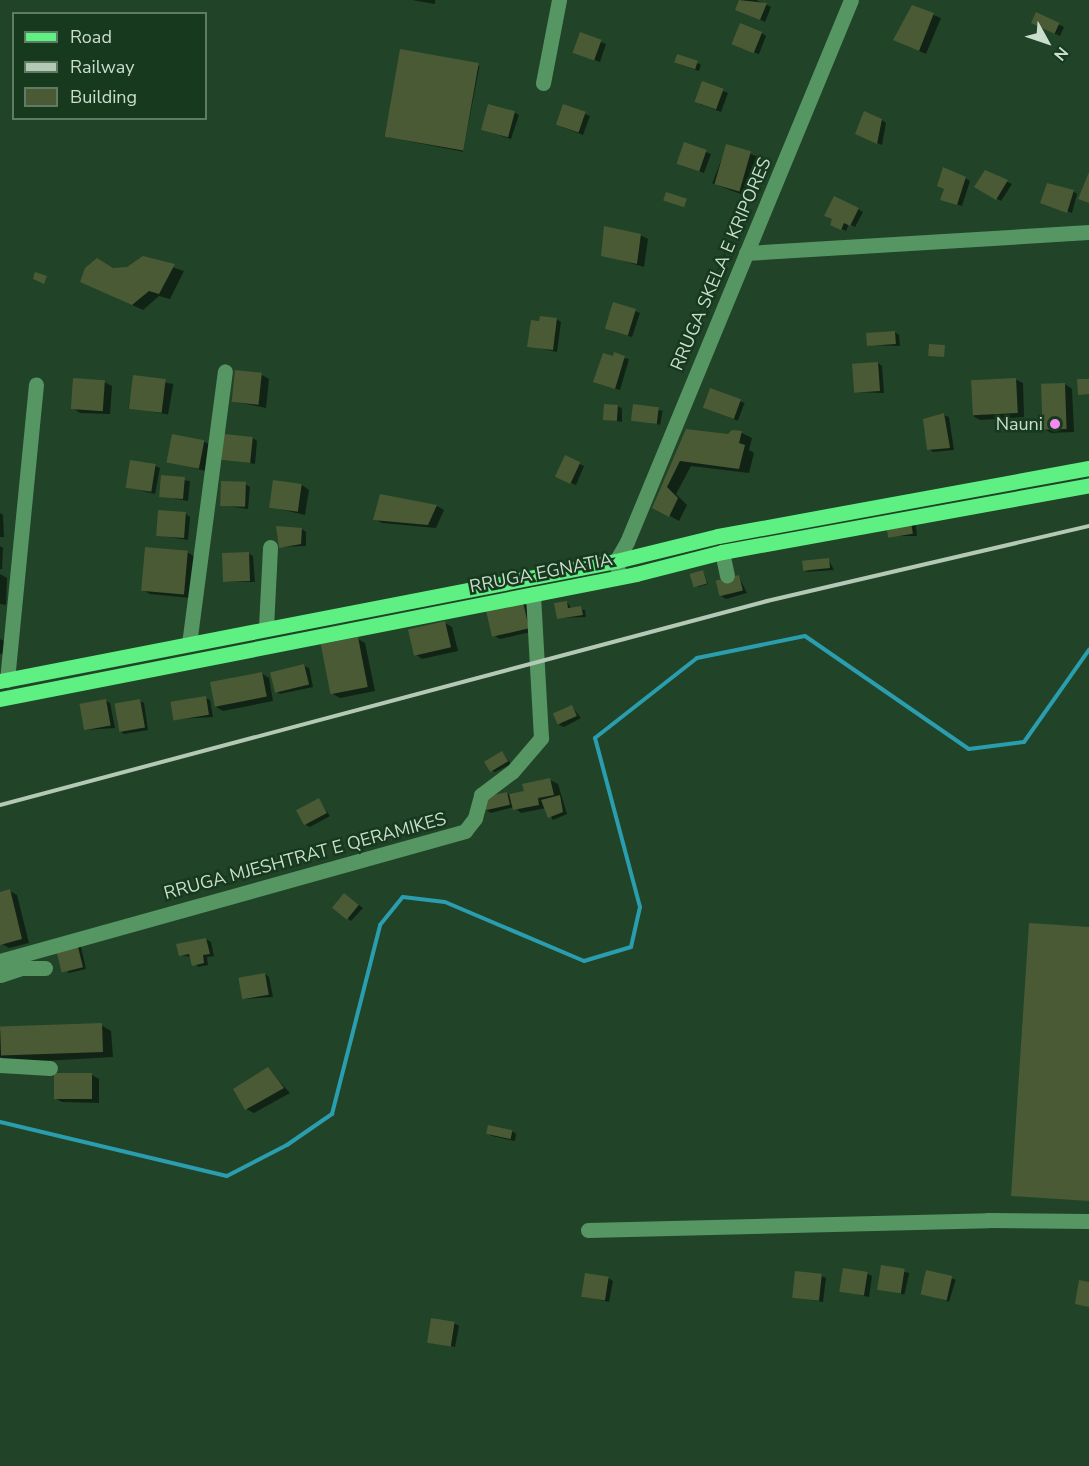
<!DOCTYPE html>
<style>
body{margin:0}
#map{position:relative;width:1089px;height:1466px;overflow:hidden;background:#214328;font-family:"Nunito Sans",sans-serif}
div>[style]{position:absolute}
.shadow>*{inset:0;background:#0007;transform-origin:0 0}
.stream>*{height:4px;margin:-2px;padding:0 2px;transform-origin:2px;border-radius:2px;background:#2a9eae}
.building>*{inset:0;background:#495a35;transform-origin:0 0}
.minor>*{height:15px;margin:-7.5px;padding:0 7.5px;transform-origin:7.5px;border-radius:7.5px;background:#569662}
.major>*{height:15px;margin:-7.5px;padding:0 7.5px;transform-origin:7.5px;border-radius:7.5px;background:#5ff084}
.rail>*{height:4px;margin:-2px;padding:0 2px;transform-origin:2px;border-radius:2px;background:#b3c9b6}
.dots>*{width:16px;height:16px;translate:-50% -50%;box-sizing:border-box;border:3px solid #17391e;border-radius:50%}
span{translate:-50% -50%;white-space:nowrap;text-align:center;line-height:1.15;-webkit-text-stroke:5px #17391e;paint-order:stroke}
.street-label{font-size:18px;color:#cadecd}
.poi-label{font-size:18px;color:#cadecd}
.right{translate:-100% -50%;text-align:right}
.legend{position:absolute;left:12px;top:12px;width:195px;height:108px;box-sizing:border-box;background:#17391e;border:2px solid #5f7b64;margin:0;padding:8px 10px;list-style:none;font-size:18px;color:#cadecd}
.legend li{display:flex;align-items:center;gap:12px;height:30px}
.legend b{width:30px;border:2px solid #5f7b64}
.north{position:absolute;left:1017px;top:12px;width:60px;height:60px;-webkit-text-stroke:4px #17391e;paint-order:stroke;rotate:130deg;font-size:16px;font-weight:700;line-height:24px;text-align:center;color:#cadecd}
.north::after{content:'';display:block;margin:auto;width:21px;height:27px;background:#cadecd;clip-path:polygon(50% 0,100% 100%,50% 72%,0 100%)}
</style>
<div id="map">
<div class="shadow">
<i style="clip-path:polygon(412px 0,435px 0,435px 4px)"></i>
<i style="clip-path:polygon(740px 0,756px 0,771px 7px,765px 22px,737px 9px)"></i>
<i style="clip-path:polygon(913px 7px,941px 18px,926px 54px,903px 44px)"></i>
<i style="clip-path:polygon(1037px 14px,1064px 27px,1060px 36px,1037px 25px)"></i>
<i style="clip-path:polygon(762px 33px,766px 36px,759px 54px,738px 47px)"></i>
<i style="clip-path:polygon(601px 42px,606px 44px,600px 62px,576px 53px)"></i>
<i style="left:401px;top:51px;width:80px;height:87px;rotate:11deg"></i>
<i style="clip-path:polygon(676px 63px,697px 63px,701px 65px,699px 71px)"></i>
<i style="clip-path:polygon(703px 83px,728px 93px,721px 112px,700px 104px)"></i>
<i style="clip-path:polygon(514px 112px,519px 115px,511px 139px,483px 130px)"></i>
<i style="clip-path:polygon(585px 114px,590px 116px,583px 135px,557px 125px)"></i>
<i style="clip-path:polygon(882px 120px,886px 123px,882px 145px,861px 136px)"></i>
<i style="clip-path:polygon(685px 144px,711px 154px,704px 173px,683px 166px)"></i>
<i style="left:727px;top:145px;width:33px;height:41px;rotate:21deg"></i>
<i style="clip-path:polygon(985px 172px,1012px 184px,1001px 201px,976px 187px)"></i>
<i style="clip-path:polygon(965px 178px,970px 181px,962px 206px,942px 200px)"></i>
<i style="clip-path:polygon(1073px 191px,1077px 194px,1072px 213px,1045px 203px)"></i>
<i style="clip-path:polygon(858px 209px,863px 212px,855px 227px,849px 224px,846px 231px,832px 224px)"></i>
<i style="clip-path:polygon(640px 235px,648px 239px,644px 267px,603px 255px)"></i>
<i style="clip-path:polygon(143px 258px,184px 271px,170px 299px,159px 296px,143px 310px,82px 282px,113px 269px,128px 268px)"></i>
<i style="clip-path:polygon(635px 311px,640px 313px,632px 337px,611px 331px)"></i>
<i style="clip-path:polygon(556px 319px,561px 322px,557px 352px,529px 346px,541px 323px)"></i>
<i style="clip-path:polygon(895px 332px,899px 335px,900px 346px,868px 345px)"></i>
<i style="clip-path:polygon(604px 355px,629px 359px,620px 390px,600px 384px)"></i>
<i style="clip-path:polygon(878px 363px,882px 366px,884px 393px,855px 392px)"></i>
<i style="clip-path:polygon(262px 375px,269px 379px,266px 408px,233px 401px)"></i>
<i style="left:134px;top:377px;width:40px;height:31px;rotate:10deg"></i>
<i style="clip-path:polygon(1015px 379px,1023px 383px,1024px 417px,980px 420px,973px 416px)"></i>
<i style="clip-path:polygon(104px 382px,112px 386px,110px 414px,80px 413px,73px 408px)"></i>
<i style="clip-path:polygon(1065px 384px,1072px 389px,1074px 432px,1051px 433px,1044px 429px)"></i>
<i style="left:711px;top:390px;width:36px;height:19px;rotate:21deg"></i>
<i style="clip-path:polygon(618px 406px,622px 409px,622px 422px,605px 419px)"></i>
<i style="left:635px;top:406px;width:28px;height:14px;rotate:10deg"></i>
<i style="clip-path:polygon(944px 415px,949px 417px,954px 450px,933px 452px,929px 449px)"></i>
<i style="clip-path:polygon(687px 431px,728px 436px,733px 431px,742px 433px,752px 438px,749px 450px,754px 453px,749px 473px,691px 466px,676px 494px,687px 505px,679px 521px,654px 507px)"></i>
<i style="clip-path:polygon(253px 438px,257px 441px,255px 464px,223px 459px)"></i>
<i style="clip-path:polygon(203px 441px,211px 445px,206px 471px,168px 462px)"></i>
<i style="clip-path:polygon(565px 457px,584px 466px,576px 485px,561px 479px)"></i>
<i style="clip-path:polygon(155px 466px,160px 468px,155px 494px,127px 487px)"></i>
<i style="clip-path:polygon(162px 477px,190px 481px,188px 501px,161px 496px)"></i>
<i style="clip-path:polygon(245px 484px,250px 487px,248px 509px,221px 505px)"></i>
<i style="clip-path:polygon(302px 485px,309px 490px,305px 515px,271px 507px)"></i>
<i style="clip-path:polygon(381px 496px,437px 506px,444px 510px,436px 528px,382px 523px,375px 519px)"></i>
<i style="clip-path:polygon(0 513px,3px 515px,4px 537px,0 537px)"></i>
<i style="clip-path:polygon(186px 514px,190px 517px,188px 540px,156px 535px)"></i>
<i style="clip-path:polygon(911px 523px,916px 526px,917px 536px,888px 536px)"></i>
<i style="clip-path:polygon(302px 529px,306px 532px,306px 546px,281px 547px)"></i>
<i style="clip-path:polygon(0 546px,3px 548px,2px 569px,0 569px)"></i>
<i style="clip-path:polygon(187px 552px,195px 557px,191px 598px,150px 594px,143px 590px)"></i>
<i style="clip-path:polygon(248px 553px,253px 556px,255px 582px,225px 582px)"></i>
<i style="clip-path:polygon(828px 559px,834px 570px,805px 572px)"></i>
<i style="clip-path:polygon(703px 571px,708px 584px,698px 587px,696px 586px)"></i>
<i style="clip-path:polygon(0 574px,7px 578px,6px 605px,0 604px)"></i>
<i style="clip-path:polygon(739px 577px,747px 593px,726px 599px,721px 596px)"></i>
<i style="clip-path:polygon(567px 602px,572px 609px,585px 610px,586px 617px,559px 618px)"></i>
<i style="clip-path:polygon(523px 603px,530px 608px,535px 631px,500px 639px,493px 635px)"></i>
<i style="clip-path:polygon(445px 623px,452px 627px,458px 651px,422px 659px,415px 654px)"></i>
<i style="clip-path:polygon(0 639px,4px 641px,6px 653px,0 654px)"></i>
<i style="clip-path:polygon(358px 639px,365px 643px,375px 691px,340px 698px,333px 694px)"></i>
<i style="clip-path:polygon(304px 666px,309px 668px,313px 687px,280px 694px,275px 691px)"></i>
<i style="clip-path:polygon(261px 673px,269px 678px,273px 701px,223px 711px,216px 707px)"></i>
<i style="clip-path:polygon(205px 698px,210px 700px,213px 717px,176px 719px)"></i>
<i style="clip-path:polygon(106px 701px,110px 703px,115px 728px,85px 730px)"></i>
<i style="clip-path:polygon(140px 701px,144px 703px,148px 730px,124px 734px,120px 731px)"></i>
<i style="clip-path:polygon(572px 707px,581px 718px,564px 727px,559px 725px)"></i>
<i style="clip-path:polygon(502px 752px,511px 764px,495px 772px,490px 770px)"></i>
<i style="clip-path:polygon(550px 780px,558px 784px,567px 814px,553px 820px,546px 808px,521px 813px,514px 807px,491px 813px,486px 810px,507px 794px,526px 792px)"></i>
<i style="clip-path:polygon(319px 800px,330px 816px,310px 827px,306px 825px)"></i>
<i style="clip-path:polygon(10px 891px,17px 895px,29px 943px,9px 948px,2px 944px,0 936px,0 893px)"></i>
<i style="clip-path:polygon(349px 898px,363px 908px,351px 921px,334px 908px)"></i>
<i style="clip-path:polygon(206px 939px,211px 942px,214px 956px,207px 957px,208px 965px,198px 967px,191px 957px,180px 955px)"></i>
<i style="clip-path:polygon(76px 945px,81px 947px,86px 969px,69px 973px,65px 970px)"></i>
<i style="clip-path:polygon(265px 974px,269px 977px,273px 997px,243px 999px)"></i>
<i style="clip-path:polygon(101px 1025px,111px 1031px,113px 1057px,10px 1063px,0 1057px,0 1031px)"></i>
<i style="clip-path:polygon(268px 1069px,290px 1093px,254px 1113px,246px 1109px)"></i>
<i style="clip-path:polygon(92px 1075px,99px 1079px,99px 1103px,62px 1102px,55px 1098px)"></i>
<i style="clip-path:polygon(489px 1126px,512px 1131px,516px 1134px,515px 1141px,492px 1136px,487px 1133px)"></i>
<i style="left:883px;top:1267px;width:27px;height:22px;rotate:13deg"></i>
<i style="left:927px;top:1271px;width:30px;height:23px;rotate:17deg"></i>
<i style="clip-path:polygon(868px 1274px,872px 1276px,869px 1297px,841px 1291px)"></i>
<i style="clip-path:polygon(821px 1276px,826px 1278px,823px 1302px,793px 1297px)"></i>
<i style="clip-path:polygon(608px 1278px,613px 1281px,609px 1302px,582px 1296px)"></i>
<i style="clip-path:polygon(454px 1323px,459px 1326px,455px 1347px,428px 1341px)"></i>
</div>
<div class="stream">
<i style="left:0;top:1122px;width:233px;rotate:13.4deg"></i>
<i style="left:227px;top:1176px;width:68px;rotate:-27.3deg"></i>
<i style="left:287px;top:1145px;width:55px;rotate:-34.6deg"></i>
<i style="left:332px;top:1114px;width:195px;rotate:-75.7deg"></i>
<i style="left:380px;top:925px;width:36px;rotate:-51deg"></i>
<i style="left:403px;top:897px;width:42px;rotate:6.8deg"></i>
<i style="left:445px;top:902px;width:151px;rotate:23deg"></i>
<i style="left:584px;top:961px;width:49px;rotate:-16.6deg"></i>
<i style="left:631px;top:947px;width:41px;rotate:-77.3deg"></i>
<i style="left:640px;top:907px;width:175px;rotate:-104.9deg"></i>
<i style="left:595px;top:738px;width:130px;rotate:-38.1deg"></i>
<i style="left:697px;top:658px;width:110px;rotate:-11.5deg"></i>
<i style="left:805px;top:636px;width:199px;rotate:34.6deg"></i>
<i style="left:969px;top:749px;width:55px;rotate:-7.3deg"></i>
<i style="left:1024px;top:742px;width:113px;rotate:-54.8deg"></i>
</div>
<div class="building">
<i style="clip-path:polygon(739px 0,767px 3px,760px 20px,735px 10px)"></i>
<i style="clip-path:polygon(912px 5px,934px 13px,919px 51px,893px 40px)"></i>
<i style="left:1036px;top:12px;width:26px;height:12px;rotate:25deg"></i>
<i style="left:740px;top:23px;width:24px;height:23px;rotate:22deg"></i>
<i style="left:580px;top:32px;width:23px;height:22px;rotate:20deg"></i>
<i style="left:400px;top:49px;width:80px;height:89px;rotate:10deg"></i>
<i style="left:677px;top:54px;width:22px;height:9px;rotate:18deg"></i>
<i style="left:702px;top:81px;width:23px;height:22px;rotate:20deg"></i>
<i style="left:488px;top:104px;width:28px;height:27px;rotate:15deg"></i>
<i style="left:563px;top:104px;width:24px;height:22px;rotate:19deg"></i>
<i style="clip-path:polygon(864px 111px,882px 119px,877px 144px,855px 134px)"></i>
<i style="left:684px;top:142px;width:24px;height:23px;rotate:19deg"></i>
<i style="left:726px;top:144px;width:26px;height:42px;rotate:16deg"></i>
<i style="clip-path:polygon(943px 167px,966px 177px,957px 205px,940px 200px,944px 189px,937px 186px)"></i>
<i style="clip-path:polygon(985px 170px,1008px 180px,996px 200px,974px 187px)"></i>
<i style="clip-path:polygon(1089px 172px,1089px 203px,1078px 199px)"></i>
<i style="clip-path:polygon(1047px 183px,1074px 190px,1067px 213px,1040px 203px)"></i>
<i style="left:666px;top:192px;width:22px;height:9px;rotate:18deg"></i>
<i style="clip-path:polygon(834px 196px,859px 208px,850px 226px,844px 223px,841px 230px,830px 225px,832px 219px,824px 216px)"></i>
<i style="clip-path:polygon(604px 226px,641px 234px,637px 264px,601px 256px)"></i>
<i style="clip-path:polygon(143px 256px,175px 264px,159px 294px,149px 291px,132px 305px,80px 282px,85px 268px,97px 258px,113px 268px,127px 267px)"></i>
<i style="clip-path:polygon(35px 272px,47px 276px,44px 284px,33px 279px)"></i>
<i style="left:613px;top:302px;width:24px;height:28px;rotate:17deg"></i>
<i style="clip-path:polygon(540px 316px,557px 318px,553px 350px,527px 347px,531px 320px,539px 321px)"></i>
<i style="left:895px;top:331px;width:13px;height:29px;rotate:86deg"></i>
<i style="left:929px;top:344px;width:16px;height:12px;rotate:4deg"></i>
<i style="clip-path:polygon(614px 352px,625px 356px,615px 389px,593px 382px,603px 353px,613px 356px)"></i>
<i style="left:878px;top:362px;width:29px;height:26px;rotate:86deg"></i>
<i style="left:235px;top:370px;width:27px;height:32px;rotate:6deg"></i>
<i style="left:133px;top:375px;width:33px;height:34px;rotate:7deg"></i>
<i style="left:73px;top:378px;width:32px;height:31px;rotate:4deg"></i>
<i style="left:1016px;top:378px;width:35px;height:45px;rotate:87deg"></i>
<i style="clip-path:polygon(1077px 379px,1089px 379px,1089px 394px,1078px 395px)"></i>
<i style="left:1065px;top:383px;width:46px;height:24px;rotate:88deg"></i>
<i style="left:710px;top:388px;width:33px;height:21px;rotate:20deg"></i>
<i style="left:604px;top:404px;width:14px;height:16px;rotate:4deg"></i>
<i style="left:633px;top:404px;width:26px;height:17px;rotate:7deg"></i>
<i style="clip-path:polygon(944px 413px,950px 448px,927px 450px,923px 419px)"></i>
<i style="clip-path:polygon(686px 429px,728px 434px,732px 430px,742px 431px,739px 443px,745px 445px,739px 469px,680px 461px,667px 487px,678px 498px,669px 517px,652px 508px)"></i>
<i style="left:172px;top:434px;width:33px;height:29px;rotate:11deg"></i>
<i style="left:224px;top:434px;width:29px;height:26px;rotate:6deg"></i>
<i style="left:565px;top:455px;width:17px;height:24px;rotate:25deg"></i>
<i style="left:130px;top:460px;width:26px;height:28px;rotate:9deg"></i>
<i style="left:161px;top:475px;width:24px;height:22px;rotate:5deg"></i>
<i style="left:273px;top:480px;width:29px;height:28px;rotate:8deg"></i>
<i style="left:221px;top:481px;width:25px;height:25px;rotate:2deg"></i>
<i style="clip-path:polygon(380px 494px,437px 505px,428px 525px,373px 520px)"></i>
<i style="left:158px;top:510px;width:28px;height:26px;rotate:4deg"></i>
<i style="left:911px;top:522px;width:12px;height:25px;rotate:81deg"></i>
<i style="clip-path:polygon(276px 526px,302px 528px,301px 544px,279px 548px)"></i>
<i style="left:145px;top:547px;width:43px;height:44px;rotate:5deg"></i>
<i style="left:249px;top:552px;width:29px;height:27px;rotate:88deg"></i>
<i style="left:829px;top:558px;width:10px;height:27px;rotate:84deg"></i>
<i style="left:703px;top:570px;width:14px;height:14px;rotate:73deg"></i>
<i style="left:739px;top:575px;width:16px;height:24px;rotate:76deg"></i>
<i style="clip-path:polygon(567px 601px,568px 608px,581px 606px,583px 615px,557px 619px,554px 603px)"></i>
<i style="left:523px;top:602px;width:27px;height:38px;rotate:77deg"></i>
<i style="left:445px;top:621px;width:27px;height:38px;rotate:77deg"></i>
<i style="left:358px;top:637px;width:51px;height:38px;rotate:79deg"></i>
<i style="left:304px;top:664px;width:21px;height:35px;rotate:76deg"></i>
<i style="left:262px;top:672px;width:25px;height:53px;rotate:79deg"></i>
<i style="left:206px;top:696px;width:19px;height:36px;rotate:81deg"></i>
<i style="left:106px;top:699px;width:27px;height:27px;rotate:80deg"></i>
<i style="left:140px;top:699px;width:29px;height:26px;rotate:80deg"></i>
<i style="left:572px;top:705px;width:12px;height:21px;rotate:66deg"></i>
<i style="left:502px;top:751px;width:12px;height:21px;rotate:59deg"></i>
<i style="clip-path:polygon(550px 778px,554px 795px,538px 798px,539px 805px,513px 810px,509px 794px,524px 791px,522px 784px)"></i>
<i style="left:507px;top:792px;width:13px;height:26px;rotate:77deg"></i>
<i style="clip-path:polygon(560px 795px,563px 812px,548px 818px,541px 800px)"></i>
<i style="left:319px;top:798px;width:17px;height:26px;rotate:62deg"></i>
<i style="clip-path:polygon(10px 889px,22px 939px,0 945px,0 892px)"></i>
<i style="left:344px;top:893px;width:19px;height:19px;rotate:39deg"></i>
<i style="clip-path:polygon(1029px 923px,1089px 927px,1089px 1201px,1011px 1196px)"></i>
<i style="clip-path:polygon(206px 938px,210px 954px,203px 955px,204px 963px,192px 966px,189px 954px,179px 956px,176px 944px)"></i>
<i style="left:77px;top:943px;width:25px;height:22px;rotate:76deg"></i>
<i style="left:265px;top:973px;width:22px;height:27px;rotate:80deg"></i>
<i style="left:102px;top:1023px;width:29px;height:102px;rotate:88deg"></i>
<i style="clip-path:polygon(268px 1067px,284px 1088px,245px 1110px,233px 1089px)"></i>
<i style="left:54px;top:1073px;width:38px;height:26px"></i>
<i style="left:488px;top:1125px;width:25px;height:9px;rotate:12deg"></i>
<i style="left:881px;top:1265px;width:24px;height:25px;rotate:9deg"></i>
<i style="left:843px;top:1268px;width:25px;height:24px;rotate:9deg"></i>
<i style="left:926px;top:1270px;width:27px;height:25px;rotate:13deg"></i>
<i style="left:795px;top:1271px;width:27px;height:27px;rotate:6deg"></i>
<i style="left:585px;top:1273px;width:24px;height:24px;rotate:9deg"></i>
<i style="clip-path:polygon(1079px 1280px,1089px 1282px,1089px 1307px,1075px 1304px)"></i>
<i style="left:431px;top:1318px;width:24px;height:25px;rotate:9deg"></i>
</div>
<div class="minor">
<i style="left:543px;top:83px;width:85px;rotate:-79.1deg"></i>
<i style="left:746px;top:253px;width:344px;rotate:-3.5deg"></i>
<i style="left:722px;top:552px;width:24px;rotate:78deg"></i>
<i style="left:618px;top:570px;width:9px;rotate:-103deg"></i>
<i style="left:616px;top:561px;width:22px;rotate:-60deg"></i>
<i style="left:627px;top:542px;width:586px;rotate:-67.55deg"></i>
<i style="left:266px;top:627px;width:80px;rotate:-87.1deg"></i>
<i style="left:189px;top:644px;width:275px;rotate:-82.5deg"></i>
<i style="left:7px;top:680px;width:297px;rotate:-84.4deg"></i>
<i style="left:0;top:961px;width:483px;rotate:-15.6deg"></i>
<i style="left:465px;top:831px;width:16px;rotate:-52deg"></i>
<i style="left:475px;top:818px;width:24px;rotate:-75deg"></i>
<i style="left:481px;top:795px;width:39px;rotate:-37deg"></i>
<i style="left:512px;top:772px;width:45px;rotate:-49.5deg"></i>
<i style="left:541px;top:738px;width:144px;rotate:-93.2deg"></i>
<i style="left:0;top:975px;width:23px;rotate:-18deg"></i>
<i style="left:22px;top:968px;width:23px"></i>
<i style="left:0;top:1065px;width:50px;rotate:3.4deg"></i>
<i style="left:588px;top:1230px;width:400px;rotate:-1.4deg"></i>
<i style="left:988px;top:1220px;width:101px;rotate:0.6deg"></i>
</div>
<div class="major">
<i style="left:0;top:681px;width:628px;rotate:-11.02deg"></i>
<i style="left:616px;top:561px;width:105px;rotate:-13.8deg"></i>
<i style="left:718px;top:536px;width:377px;rotate:-10.4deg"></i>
<i style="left:0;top:699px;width:648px;rotate:-11.12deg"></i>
<i style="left:636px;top:574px;width:89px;rotate:-14.3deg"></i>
<i style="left:722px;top:552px;width:373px;rotate:-10.3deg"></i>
</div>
<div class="rail">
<i style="left:0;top:805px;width:794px;rotate:-14.89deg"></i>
<i style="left:767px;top:601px;width:331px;rotate:-13.1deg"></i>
</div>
<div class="dots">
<i style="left:1055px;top:424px;background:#f489ef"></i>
</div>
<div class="street-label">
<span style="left:721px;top:264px;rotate:-67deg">RRUGA SKELA E KRIPORES</span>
<span style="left:541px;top:573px;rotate:-11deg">RRUGA EGNATIA</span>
<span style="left:305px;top:856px;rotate:-15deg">RRUGA MJESHTRAT E QERAMIKES</span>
</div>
<div class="poi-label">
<span class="right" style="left:1043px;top:424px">Nauni</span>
</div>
<ul class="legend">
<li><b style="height:8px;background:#5ff084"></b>Road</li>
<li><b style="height:8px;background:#b3c9b6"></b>Railway</li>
<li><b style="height:16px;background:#495a35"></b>Building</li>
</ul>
<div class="north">N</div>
</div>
